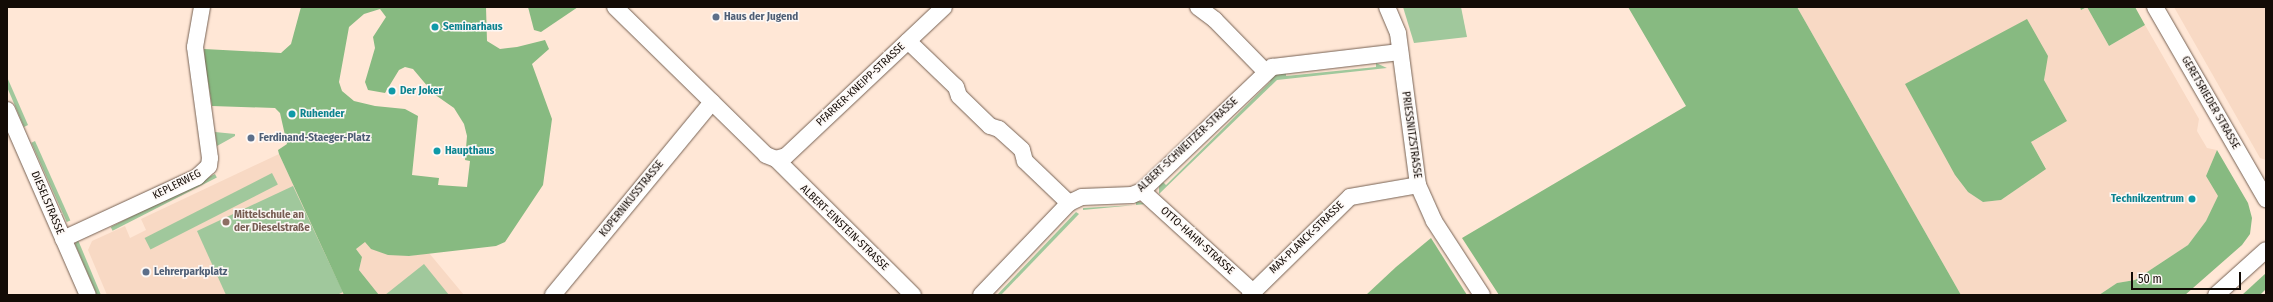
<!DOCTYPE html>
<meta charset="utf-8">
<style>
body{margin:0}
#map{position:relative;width:2273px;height:302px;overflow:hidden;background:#ffe7d6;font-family:"Fira Sans Condensed",sans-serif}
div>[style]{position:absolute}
.built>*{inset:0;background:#f8d9c4}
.green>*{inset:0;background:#a0c89c;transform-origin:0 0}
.forest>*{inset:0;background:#87ba81}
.roads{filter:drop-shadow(0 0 1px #776254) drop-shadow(0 0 1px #776254)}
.minor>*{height:16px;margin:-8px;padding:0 8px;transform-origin:8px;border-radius:8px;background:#fff}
.dots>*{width:11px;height:11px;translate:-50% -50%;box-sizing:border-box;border:2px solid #fdf8f5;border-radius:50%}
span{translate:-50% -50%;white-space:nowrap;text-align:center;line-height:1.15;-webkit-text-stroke:3px #fdf8f5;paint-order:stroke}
.service-label{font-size:11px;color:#4e5e75;font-weight:700}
.left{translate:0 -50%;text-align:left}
.culture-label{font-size:11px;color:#0d838f;font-weight:700}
.right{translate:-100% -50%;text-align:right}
.street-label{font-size:11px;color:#130b06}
.education-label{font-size:11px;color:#785e54;font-weight:700}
.frame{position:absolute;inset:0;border:8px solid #130b06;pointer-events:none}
.scale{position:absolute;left:2131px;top:272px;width:110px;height:18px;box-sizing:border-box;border:2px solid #130b06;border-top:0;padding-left:5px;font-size:12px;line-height:14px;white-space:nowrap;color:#130b06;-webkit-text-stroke:3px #fdf8f5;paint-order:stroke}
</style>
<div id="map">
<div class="built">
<i style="clip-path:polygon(evenodd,1797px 7px,2080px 7px,2082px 10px,2087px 7px,2109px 46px,2145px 25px,2199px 119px,2197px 131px,2207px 148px,2217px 150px,2206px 176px,2219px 196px,2206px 221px,2188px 245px,2135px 280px,2117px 283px,2099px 295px,1961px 295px,1797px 7px,2047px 56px,2044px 80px,2067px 121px,2031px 142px,2046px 168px,2001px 200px,1983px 202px,1968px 192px,1955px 175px,2047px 56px)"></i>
<i style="clip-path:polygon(2174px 7px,2266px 7px,2266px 160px,2260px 158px)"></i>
<i style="clip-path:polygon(279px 154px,344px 295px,107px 295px,88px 250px,92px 241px,125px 226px,130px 238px,146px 230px,141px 219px)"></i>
<i style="clip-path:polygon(365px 241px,409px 256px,429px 253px,464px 295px,379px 295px,359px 270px,362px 257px,356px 249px)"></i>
</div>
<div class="green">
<i style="clip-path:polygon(1403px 7px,1461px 7px,1467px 37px,1414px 43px)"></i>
<i style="clip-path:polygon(1376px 63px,1387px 68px,1277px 80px,1159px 194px,1159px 185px,1163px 182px,1166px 185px,1270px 82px,1272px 76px,1286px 72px,1286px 76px,1376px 67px)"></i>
<i style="clip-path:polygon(7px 77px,28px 125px,24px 127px,7px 87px)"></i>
<i style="clip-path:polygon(215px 132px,235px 134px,235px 136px,217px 146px)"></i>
<i style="left:35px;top:141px;width:87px;height:4px;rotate:66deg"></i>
<i style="left:272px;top:173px;width:13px;height:143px;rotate:63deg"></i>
<i style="left:215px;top:174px;width:4px;height:117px;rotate:63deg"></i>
<i style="clip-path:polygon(293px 186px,343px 292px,337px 295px,226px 295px,197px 231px)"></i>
<i style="clip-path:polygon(1136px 201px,1146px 204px,1083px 210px,1083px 208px,1136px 205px)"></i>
<i style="clip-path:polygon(1076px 212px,1079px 214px,1001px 295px,997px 295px)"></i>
<i style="clip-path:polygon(78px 240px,101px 295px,97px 295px,75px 244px)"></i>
<i style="clip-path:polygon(424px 264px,449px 295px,385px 295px)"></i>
</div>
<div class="forest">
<i style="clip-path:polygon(evenodd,301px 7px,486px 7px,487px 41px,500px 49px,517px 47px,545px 40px,549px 49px,532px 64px,552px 119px,543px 185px,505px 242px,496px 246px,409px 256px,388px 255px,371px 249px,365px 242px,356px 249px,362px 257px,359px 270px,379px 295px,344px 295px,279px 154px,278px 150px,287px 144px,280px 113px,275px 108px,212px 106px,205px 63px,204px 49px,281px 53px,291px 44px,301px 7px,380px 9px,386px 17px,373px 37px,375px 48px,365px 82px,368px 90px,385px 93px,399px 70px,405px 67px,413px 69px,434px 94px,454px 108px,464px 124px,467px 136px,465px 160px,470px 161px,467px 187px,438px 185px,439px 178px,412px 175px,418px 116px,405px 109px,375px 106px,354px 101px,342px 91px,339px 82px,349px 27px,364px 14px,380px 9px)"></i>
<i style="clip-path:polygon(528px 7px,578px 7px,541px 32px,534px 30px)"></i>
<i style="clip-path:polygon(1628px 7px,1797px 7px,1961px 295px,1499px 295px,1462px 238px,1686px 106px)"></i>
<i style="clip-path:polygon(2080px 7px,2135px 7px,2145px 25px,2109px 46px,2087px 7px,2081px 10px)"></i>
<i style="clip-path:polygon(2027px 19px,2048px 56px,2044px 80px,2067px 121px,2031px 142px,2046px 169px,2001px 200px,1983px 202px,1968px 192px,1955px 175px,1905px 84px)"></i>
<i style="clip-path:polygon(2217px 150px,2248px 203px,2252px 218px,2250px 234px,2242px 245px,2185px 295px,2099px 295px,2117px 283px,2135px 280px,2188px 245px,2206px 221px,2218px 196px,2206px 176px)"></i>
<i style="clip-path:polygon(1431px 238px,1467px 295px,1366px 295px,1396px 267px)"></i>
<i style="clip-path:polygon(2266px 273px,2266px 289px,2260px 295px,2242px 295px)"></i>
</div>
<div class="roads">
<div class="minor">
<i style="left:615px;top:7px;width:211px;rotate:44.4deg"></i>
<i style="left:766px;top:155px;width:11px;rotate:22deg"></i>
<i style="left:776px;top:159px;width:10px;rotate:-17deg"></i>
<i style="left:786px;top:156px;width:217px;rotate:-43.3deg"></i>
<i style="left:1198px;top:7px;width:21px;rotate:37deg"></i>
<i style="left:1215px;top:20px;width:71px;rotate:45.6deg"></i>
<i style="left:1387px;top:7px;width:28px;rotate:67deg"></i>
<i style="left:1398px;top:33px;width:153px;rotate:82.5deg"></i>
<i style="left:1418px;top:185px;width:39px;rotate:66deg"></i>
<i style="left:1434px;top:221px;width:88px;rotate:57deg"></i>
<i style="left:2155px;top:7px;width:222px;rotate:60deg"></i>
<i style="left:908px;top:41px;width:66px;rotate:43.8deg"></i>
<i style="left:956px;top:87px;width:9px;rotate:72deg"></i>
<i style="left:959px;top:96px;width:43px;rotate:44.1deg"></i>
<i style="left:990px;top:126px;width:9px;rotate:18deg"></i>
<i style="left:999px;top:129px;width:31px;rotate:42deg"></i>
<i style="left:1022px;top:150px;width:11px;rotate:75deg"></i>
<i style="left:1025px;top:161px;width:61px;rotate:43.7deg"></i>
<i style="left:7px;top:110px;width:202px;rotate:66.4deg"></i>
<i style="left:776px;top:159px;width:193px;rotate:44.8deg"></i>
<i style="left:1142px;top:191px;width:149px;rotate:42.3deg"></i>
<i style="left:63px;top:239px;width:148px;rotate:-24.8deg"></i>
<i style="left:197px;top:177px;width:16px;rotate:-43deg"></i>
<i style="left:209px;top:166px;width:8px;rotate:-83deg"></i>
<i style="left:210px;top:158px;width:112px;rotate:-97.7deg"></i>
<i style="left:195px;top:47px;width:41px;rotate:-80.1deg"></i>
<i style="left:553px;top:295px;width:250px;rotate:-50.5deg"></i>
<i style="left:981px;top:295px;width:127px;rotate:-46.3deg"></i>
<i style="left:1069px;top:203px;width:14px;rotate:-25deg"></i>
<i style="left:1082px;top:197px;width:50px;rotate:-2.3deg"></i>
<i style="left:1132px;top:195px;width:11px;rotate:-22deg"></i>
<i style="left:1142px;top:191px;width:180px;rotate:-43.6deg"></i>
<i style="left:1272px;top:67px;width:129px;rotate:-6.7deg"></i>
<i style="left:1250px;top:295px;width:140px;rotate:-44.4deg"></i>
<i style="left:1350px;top:197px;width:69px;rotate:-10deg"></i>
<i style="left:2216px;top:295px;width:67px;rotate:-42deg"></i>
</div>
</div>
<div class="dots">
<i style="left:716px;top:17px;background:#5c6f8a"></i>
<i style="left:435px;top:27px;background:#0f9aa8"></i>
<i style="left:392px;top:91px;background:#0f9aa8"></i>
<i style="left:292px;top:114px;background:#0f9aa8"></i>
<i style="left:251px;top:138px;background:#5c6f8a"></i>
<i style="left:437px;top:151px;background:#0f9aa8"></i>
<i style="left:2192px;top:199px;background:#0f9aa8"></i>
<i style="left:226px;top:222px;background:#8d6e63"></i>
<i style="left:146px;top:272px;background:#5c6f8a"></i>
</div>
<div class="service-label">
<span class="left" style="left:724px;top:17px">Haus der Jugend</span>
<span class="left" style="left:259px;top:138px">Ferdinand-Staeger-Platz</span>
<span class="left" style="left:154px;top:272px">Lehrerparkplatz</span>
</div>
<div class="culture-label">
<span class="left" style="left:443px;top:27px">Seminarhaus</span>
<span class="left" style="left:400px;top:91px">Der Joker</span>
<span class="left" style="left:300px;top:114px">Ruhender</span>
<span class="left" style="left:445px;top:151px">Haupthaus</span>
<span class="right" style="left:2184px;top:199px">Technikzentrum</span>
</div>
<div class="street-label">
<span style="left:861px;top:85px;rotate:-43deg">PFARRER-KNEIPP-STRASSE</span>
<span style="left:2210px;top:103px;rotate:60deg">GERETSRIEDER STRASSE</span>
<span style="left:1411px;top:135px;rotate:82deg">PRIESSNITZSTRASSE</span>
<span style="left:1188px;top:145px;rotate:-43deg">ALBERT-SCHWEITZER-STRASSE</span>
<span style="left:177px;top:185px;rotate:-27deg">KEPLERWEG</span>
<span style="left:632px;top:199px;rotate:-51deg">KOPERNIKUSSTRASSE</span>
<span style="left:47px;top:203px;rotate:67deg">DIESELSTRASSE</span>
<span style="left:844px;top:228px;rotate:44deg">ALBERT-EINSTEIN-STRASSE</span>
<span style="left:1307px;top:238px;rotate:-44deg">MAX-PLANCK-STRASSE</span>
<span style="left:1197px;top:241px;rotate:42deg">OTTO-HAHN-STRASSE</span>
</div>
<div class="education-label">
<span class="left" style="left:234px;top:222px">Mittelschule an<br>der Dieselstraße</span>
</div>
<div class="frame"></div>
<div class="scale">50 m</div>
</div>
